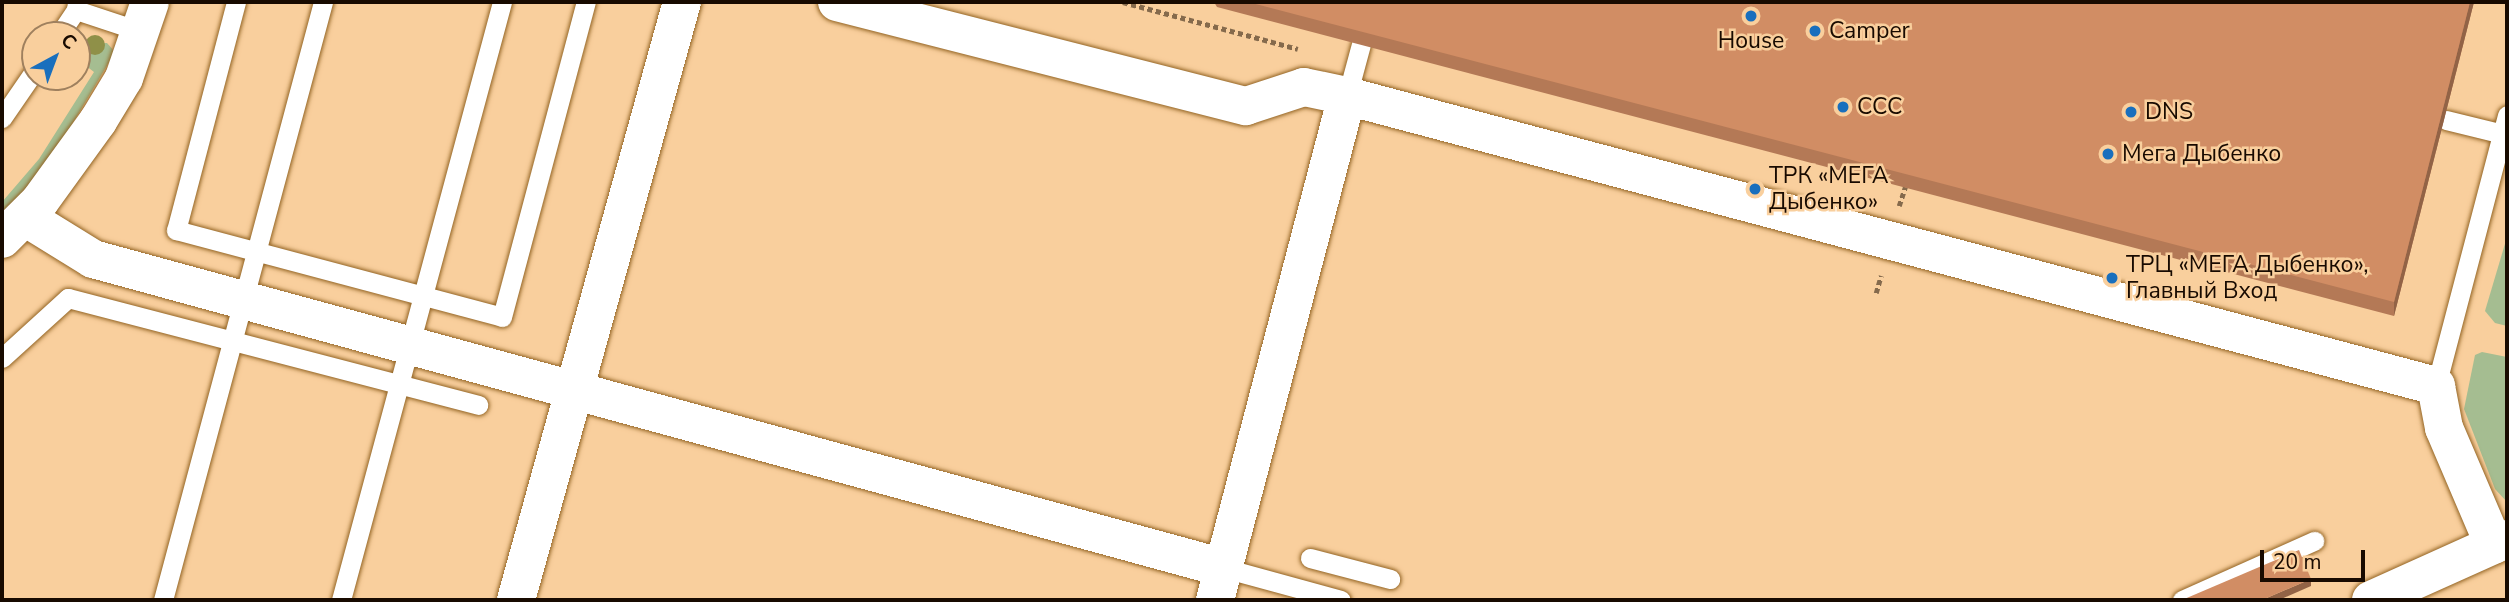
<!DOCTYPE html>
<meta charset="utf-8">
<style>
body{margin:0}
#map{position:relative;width:2509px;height:602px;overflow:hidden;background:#f9cf9d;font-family:"Nunito Sans",sans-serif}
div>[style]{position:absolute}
.green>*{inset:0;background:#a5bd91}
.path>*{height:4.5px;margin-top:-2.25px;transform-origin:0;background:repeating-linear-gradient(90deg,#856a4c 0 5px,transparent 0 8.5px)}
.roads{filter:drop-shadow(0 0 2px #936423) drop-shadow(0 0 2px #936423)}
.lane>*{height:19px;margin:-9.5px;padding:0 9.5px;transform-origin:9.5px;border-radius:9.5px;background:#fff}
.street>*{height:38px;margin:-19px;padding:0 19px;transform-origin:19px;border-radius:19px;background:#fff}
.trees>*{width:20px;height:20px;margin:-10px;border-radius:50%;background:#8f9048}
.wall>*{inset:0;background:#b47956}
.shaded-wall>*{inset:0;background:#926346}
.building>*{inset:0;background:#d18d64}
.dots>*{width:19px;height:19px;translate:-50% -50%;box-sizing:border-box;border:4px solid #f9cf9d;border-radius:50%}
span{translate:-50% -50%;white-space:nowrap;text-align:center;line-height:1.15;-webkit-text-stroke:5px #f9cf9d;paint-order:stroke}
.poi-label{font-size:23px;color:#180a00}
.left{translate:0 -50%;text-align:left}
.frame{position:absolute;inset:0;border:4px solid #180a00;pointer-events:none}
.north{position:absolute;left:21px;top:21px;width:70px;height:70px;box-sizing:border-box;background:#f9cf9d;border:2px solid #9f805e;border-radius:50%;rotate:41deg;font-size:19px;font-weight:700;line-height:28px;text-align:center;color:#180a00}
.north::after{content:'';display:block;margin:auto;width:24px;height:32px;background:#196fbd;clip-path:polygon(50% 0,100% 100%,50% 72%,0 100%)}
.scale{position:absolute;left:2260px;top:550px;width:105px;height:32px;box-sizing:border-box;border:4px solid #180a00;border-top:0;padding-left:9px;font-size:21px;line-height:24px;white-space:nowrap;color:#180a00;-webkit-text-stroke:5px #f9cf9d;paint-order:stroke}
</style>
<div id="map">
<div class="green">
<i style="clip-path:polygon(81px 43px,107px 43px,115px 52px,49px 163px,2px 217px,2px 202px,39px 159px,94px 72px,77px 59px)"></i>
<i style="clip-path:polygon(2507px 237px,2507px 326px,2495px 323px,2485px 311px)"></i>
<i style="clip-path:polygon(2482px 352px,2507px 357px,2507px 502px,2495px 489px,2464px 409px,2475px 355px)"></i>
</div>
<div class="path">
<i style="left:1123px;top:2px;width:181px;rotate:15deg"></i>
<i style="left:1899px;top:206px;width:20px;rotate:-72deg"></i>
<i style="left:1876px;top:293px;width:18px;rotate:-74deg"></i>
</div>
<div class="roads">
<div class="lane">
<i style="left:77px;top:2px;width:8px;rotate:97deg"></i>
<i style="left:76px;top:10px;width:70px;rotate:18.4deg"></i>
<i style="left:236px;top:2px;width:236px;rotate:104.7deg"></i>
<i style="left:176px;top:230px;width:337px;rotate:14.9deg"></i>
<i style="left:502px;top:317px;width:326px;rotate:-75.1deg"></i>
<i style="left:59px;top:35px;width:30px;rotate:-56deg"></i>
<i style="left:1347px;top:96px;width:54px;rotate:-74.9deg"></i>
<i style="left:2px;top:118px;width:58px;rotate:-55.5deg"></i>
<i style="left:2446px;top:120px;width:63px;rotate:13.8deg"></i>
<i style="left:2px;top:358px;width:89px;rotate:-42.3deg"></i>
<i style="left:68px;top:298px;width:424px;rotate:14.6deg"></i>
<i style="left:2436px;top:386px;width:280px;rotate:-75.3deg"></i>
<i style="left:1310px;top:558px;width:83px;rotate:14.7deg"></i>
<i style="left:1224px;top:568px;width:121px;rotate:15.3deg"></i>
<i style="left:163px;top:600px;width:619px;rotate:-75.02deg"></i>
<i style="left:341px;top:600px;width:619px;rotate:-74.93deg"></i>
<i style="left:2182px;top:600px;width:145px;rotate:-24.1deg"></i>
</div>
<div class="street">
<i style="left:837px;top:2px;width:422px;rotate:14.3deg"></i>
<i style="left:1246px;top:106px;width:61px;rotate:-18.1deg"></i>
<i style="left:1304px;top:87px;width:44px;rotate:11.8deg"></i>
<i style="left:1347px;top:96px;width:1127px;rotate:14.91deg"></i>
<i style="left:2436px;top:386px;width:43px;rotate:79.2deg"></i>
<i style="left:2444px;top:428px;width:127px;rotate:66.9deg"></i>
<i style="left:25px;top:217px;width:80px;rotate:31.7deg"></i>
<i style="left:93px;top:259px;width:1172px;rotate:15.28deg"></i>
<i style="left:2px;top:239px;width:54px;rotate:-45deg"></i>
<i style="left:40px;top:201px;width:99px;rotate:-54.1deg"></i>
<i style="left:98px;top:121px;width:50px;rotate:-58.8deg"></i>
<i style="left:124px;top:78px;width:80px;rotate:-71.1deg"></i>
<i style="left:516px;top:600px;width:621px;rotate:-74.49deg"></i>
<i style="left:1215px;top:600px;width:521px;rotate:-75.32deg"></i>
<i style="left:2371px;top:600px;width:149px;rotate:-24.2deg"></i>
</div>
</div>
<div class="trees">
<i style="left:95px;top:45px"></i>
</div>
<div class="wall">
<i style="clip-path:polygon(1214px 2px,2474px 2px,2394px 316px,1217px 7px)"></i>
</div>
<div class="shaded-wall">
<i style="clip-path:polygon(2470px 2px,2474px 2px,2394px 316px,2394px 302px)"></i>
<i style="clip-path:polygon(2311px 579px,2311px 586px,2279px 600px,2262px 600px)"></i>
</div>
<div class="building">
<i style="clip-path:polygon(1248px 2px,2470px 2px,2394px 302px)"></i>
<i style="clip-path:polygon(2299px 550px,2311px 579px,2262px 600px,2182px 600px)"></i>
</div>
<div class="dots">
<i style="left:1751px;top:16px;background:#196fbd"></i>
<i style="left:1815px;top:31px;background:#196fbd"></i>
<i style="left:1843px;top:107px;background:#196fbd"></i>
<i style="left:2131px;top:112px;background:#196fbd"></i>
<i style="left:2108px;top:154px;background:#196fbd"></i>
<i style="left:1755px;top:189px;background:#196fbd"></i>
<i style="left:2112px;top:278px;background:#196fbd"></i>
</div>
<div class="poi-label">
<span class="left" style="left:1829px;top:31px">Camper</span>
<span style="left:1751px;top:41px">House</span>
<span class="left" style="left:1857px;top:107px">CCC</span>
<span class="left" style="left:2145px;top:112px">DNS</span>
<span class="left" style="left:2122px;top:154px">Мега Дыбенко</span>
<span class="left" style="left:1769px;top:189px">ТРК «МЕГА<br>Дыбенко»</span>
<span class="left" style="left:2126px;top:278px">ТРЦ «МЕГА Дыбенко»,<br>Главный Вход</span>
</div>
<div class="frame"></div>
<div class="north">С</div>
<div class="scale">20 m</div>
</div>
